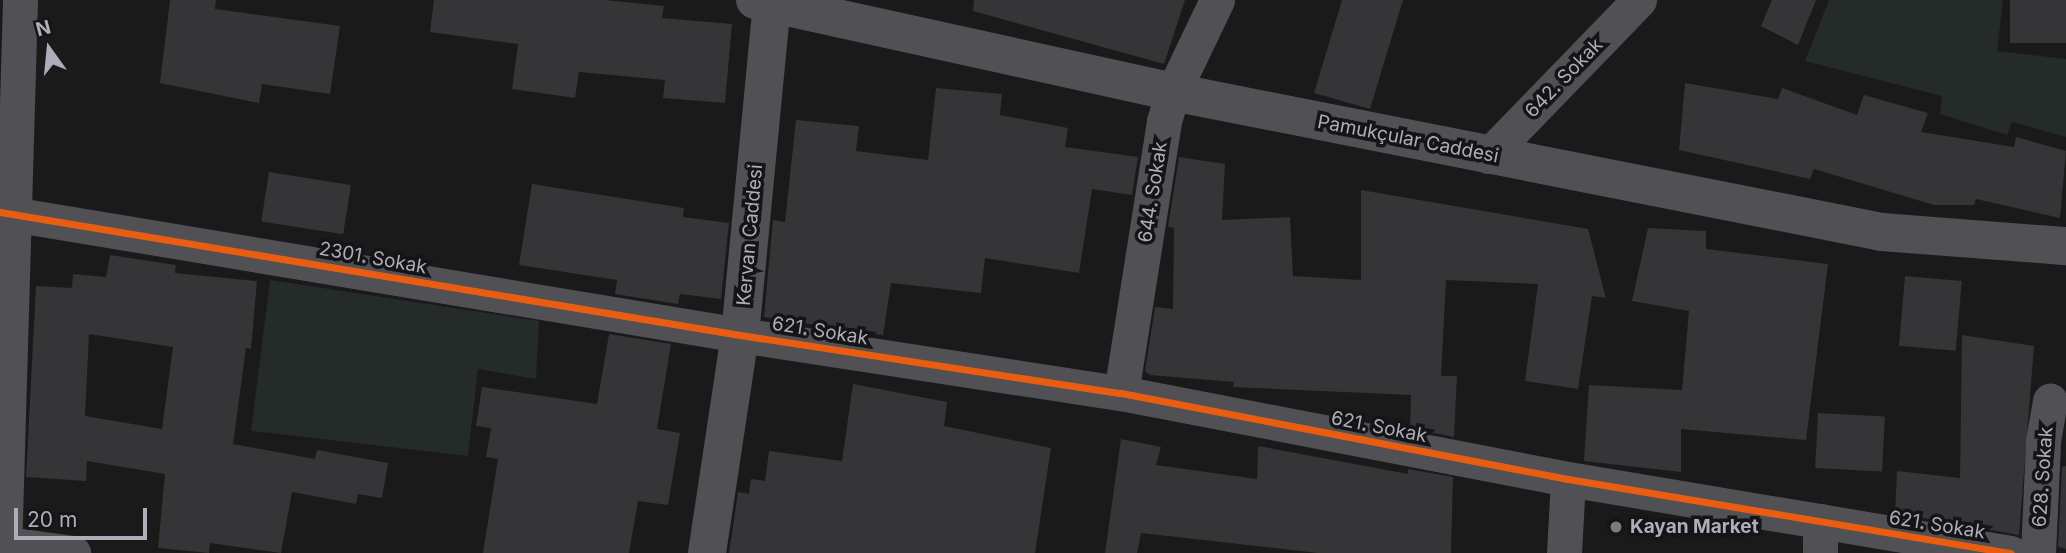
<!DOCTYPE html>
<meta charset="utf-8">
<style>
body{margin:0}
#map{position:relative;width:2066px;height:553px;overflow:hidden;background:#1a1a1a;font-family:Inter,sans-serif}
div>[style]{position:absolute}
.green>*{inset:0;background:#242b29}
.building>*{inset:0;background:#353436;transform-origin:0 0}
.minor>*{height:35px;margin:-17.5px;padding:0 17.5px;transform-origin:17.5px;border-radius:17.5px;background:#515054}
.tertiary>*{height:38px;margin:-19px;padding:0 19px;transform-origin:19px;border-radius:19px;background:#515054}
.cycleway>*{height:7px;margin:-3.5px;padding:0 3.5px;transform-origin:3.5px;border-radius:3.5px;background:#e95d12}
.dots>*{width:19px;height:19px;translate:-50% -50%;box-sizing:border-box;border:4px solid #151416;border-radius:50%}
span{translate:-50% -50%;white-space:nowrap;text-align:center;line-height:1.15;-webkit-text-stroke:7px #151416;paint-order:stroke}
.street-label{font-size:19px;color:#afadba}
.poi-label{font-size:19px;color:#afadba;font-weight:700}
.left{translate:0 -50%;text-align:left}
.north{position:absolute;left:14px;top:14px;width:70px;height:70px;-webkit-text-stroke:5px #151416;paint-order:stroke;rotate:345deg;font-size:19px;font-weight:700;line-height:28px;text-align:center;color:#afadba}
.north::after{content:'';display:block;margin:auto;width:24px;height:32px;background:#afadba;clip-path:polygon(50% 0,100% 100%,50% 72%,0 100%)}
.scale{position:absolute;left:14px;top:508px;width:133px;height:32px;box-sizing:border-box;border:4px solid #afadba;border-top:0;padding-left:9px;font-size:21px;line-height:24px;white-space:nowrap;color:#afadba;-webkit-text-stroke:5px #151416;paint-order:stroke}
</style>
<div id="map">
<div class="green">
<i style="clip-path:polygon(1829px 0,2003px 0,1997px 51px,2066px 59px,2066px 137px,2012px 122px,2007px 135px,1940px 114px,1942px 96px,1805px 61px)"></i>
<i style="clip-path:polygon(270px 280px,539px 321px,536px 379px,478px 369px,468px 456px,251px 431px)"></i>
</div>
<div class="building">
<i style="clip-path:polygon(170px 0,216px 0,215px 9px,340px 26px,330px 94px,262px 84px,259px 103px,160px 83px)"></i>
<i style="clip-path:polygon(434px 0,605px 0,664px 6px,662px 18px,732px 24px,725px 103px,663px 98px,665px 80px,579px 72px,575px 98px,512px 89px,518px 44px,430px 32px)"></i>
<i style="clip-path:polygon(974px 0,1185px 0,1164px 64px,973px 11px)"></i>
<i style="clip-path:polygon(1342px 0,1403px 0,1370px 109px,1314px 93px)"></i>
<i style="clip-path:polygon(1772px 0,1816px 0,1798px 45px,1761px 26px)"></i>
<i style="left:2010px;top:0;width:56px;height:43px"></i>
<i style="clip-path:polygon(1685px 83px,1778px 99px,1782px 88px,1857px 115px,1864px 95px,1928px 113px,1921px 132px,2014px 147px,2016px 137px,2066px 151px,2060px 218px,1976px 199px,1974px 205px,1934px 205px,1814px 169px,1810px 179px,1679px 150px)"></i>
<i style="clip-path:polygon(936px 88px,1002px 94px,1000px 115px,1068px 128px,1065px 147px,1138px 157px,1132px 195px,1092px 189px,1079px 273px,985px 258px,981px 293px,891px 283px,883px 335px,764px 317px,773px 220px,785px 222px,796px 120px,859px 126px,856px 151px,928px 160px)"></i>
<i style="clip-path:polygon(1179px 157px,1225px 164px,1222px 220px,1290px 217px,1293px 276px,1361px 280px,1361px 190px,1588px 229px,1606px 298px,1592px 296px,1578px 389px,1525px 381px,1538px 284px,1446px 280px,1441px 376px,1457px 376px,1454px 437px,1410px 428px,1411px 395px,1233px 387px,1234px 382px,1150px 375px,1145px 371px,1155px 307px,1173px 309px,1174px 228px,1168px 227px)"></i>
<i style="left:269px;top:172px;width:83px;height:50px;rotate:9deg"></i>
<i style="clip-path:polygon(532px 184px,684px 208px,683px 217px,729px 223px,721px 299px,680px 294px,678px 304px,615px 294px,617px 280px,519px 265px)"></i>
<i style="clip-path:polygon(1648px 228px,1706px 231px,1706px 249px,1828px 264px,1806px 440px,1681px 429px,1681px 472px,1584px 461px,1589px 385px,1682px 390px,1689px 311px,1632px 301px)"></i>
<i style="clip-path:polygon(evenodd,110px 255px,176px 265px,175px 273px,257px 281px,251px 349px,246px 348px,233px 444px,315px 459px,317px 450px,388px 463px,382px 498px,358px 494px,356px 504px,292px 492px,281px 553px,210px 543px,209px 553px,158px 548px,165px 474px,87px 461px,86px 481px,26px 477px,36px 286px,72px 288px,73px 274px,106px 277px,110px 255px,89px 334px,173px 347px,162px 429px,85px 416px,89px 334px)"></i>
<i style="left:1905px;top:276px;width:57px;height:70px;rotate:5deg"></i>
<i style="clip-path:polygon(609px 334px,671px 344px,657px 429px,680px 433px,668px 505px,638px 501px,629px 553px,483px 553px,498px 459px,486px 457px,491px 428px,476px 426px,482px 387px,597px 404px)"></i>
<i style="clip-path:polygon(1962px 335px,2034px 346px,2019px 535px,1895px 513px,1897px 471px,1960px 478px)"></i>
<i style="clip-path:polygon(853px 384px,947px 402px,944px 426px,1051px 448px,1035px 553px,729px 553px,738px 492px,749px 494px,751px 479px,765px 481px,769px 451px,842px 461px)"></i>
<i style="left:1818px;top:413px;width:67px;height:55px;rotate:3deg"></i>
<i style="clip-path:polygon(1121px 439px,1161px 447px,1156px 465px,1257px 479px,1258px 446px,1408px 474px,1408px 469px,1453px 477px,1451px 553px,1318px 553px,1141px 533px,1137px 553px,1105px 553px)"></i>
<i style="clip-path:polygon(2066px 466px,2066px 549px,2058px 547px,2062px 467px)"></i>
</div>
<div class="minor">
<i style="left:1488px;top:156px;width:217px;rotate:-45.9deg"></i>
<i style="left:0;top:212px;width:750px;rotate:9.44deg"></i>
<i style="left:740px;top:335px;width:385px;rotate:8.7deg"></i>
<i style="left:1121px;top:393px;width:455px;rotate:10.9deg"></i>
<i style="left:1568px;top:479px;width:449px;rotate:9.5deg"></i>
<i style="left:1121px;top:393px;width:275px;rotate:-81deg"></i>
<i style="left:1164px;top:121px;width:30px;rotate:-73deg"></i>
<i style="left:1173px;top:92px;width:102px;rotate:-64.4deg"></i>
<i style="left:0;top:543px;width:74px;rotate:7.8deg"></i>
<i style="left:4px;top:553px;width:553px;rotate:-88.34deg"></i>
<i style="left:1564px;top:553px;width:74px;rotate:-86.9deg"></i>
<i style="left:1820px;top:553px;width:32px;rotate:-90deg"></i>
<i style="left:2038px;top:553px;width:112px;rotate:-87.4deg"></i>
<i style="left:2043px;top:441px;width:41px;rotate:-80.1deg"></i>
</div>
<div class="tertiary">
<i style="left:755px;top:0;width:428px;rotate:12.4deg"></i>
<i style="left:1173px;top:92px;width:723px;rotate:11.17deg"></i>
<i style="left:1882px;top:232px;width:185px;rotate:4.4deg"></i>
<i style="left:707px;top:553px;width:220px;rotate:-81.4deg"></i>
<i style="left:740px;top:335px;width:337px;rotate:-84.5deg"></i>
</div>
<div class="cycleway">
<i style="left:0;top:212px;width:750px;rotate:9.44deg"></i>
<i style="left:740px;top:335px;width:385px;rotate:8.7deg"></i>
<i style="left:1121px;top:393px;width:455px;rotate:10.9deg"></i>
<i style="left:1568px;top:479px;width:449px;rotate:9.5deg"></i>
</div>
<div class="dots">
<i style="left:1616px;top:527px;background:#7b7a82"></i>
</div>
<div class="street-label">
<span style="left:1564px;top:78px;rotate:-46deg">642. Sokak</span>
<span style="left:1408px;top:139px;rotate:11deg">Pamukçular Caddesi</span>
<span style="left:1153px;top:192px;rotate:-81deg">644. Sokak</span>
<span style="left:750px;top:235px;rotate:-85deg">Kervan Caddesi</span>
<span style="left:373px;top:258px;rotate:10deg">2301. Sokak</span>
<span style="left:820px;top:331px;rotate:9deg">621. Sokak</span>
<span style="left:1379px;top:427px;rotate:11deg">621. Sokak</span>
<span style="left:2043px;top:477px;rotate:-86deg">628. Sokak</span>
<span style="left:1937px;top:525px;rotate:9deg">621. Sokak</span>
</div>
<div class="poi-label">
<span class="left" style="left:1630px;top:527px">Kayan Market</span>
</div>
<div class="north">N</div>
<div class="scale">20 m</div>
</div>
